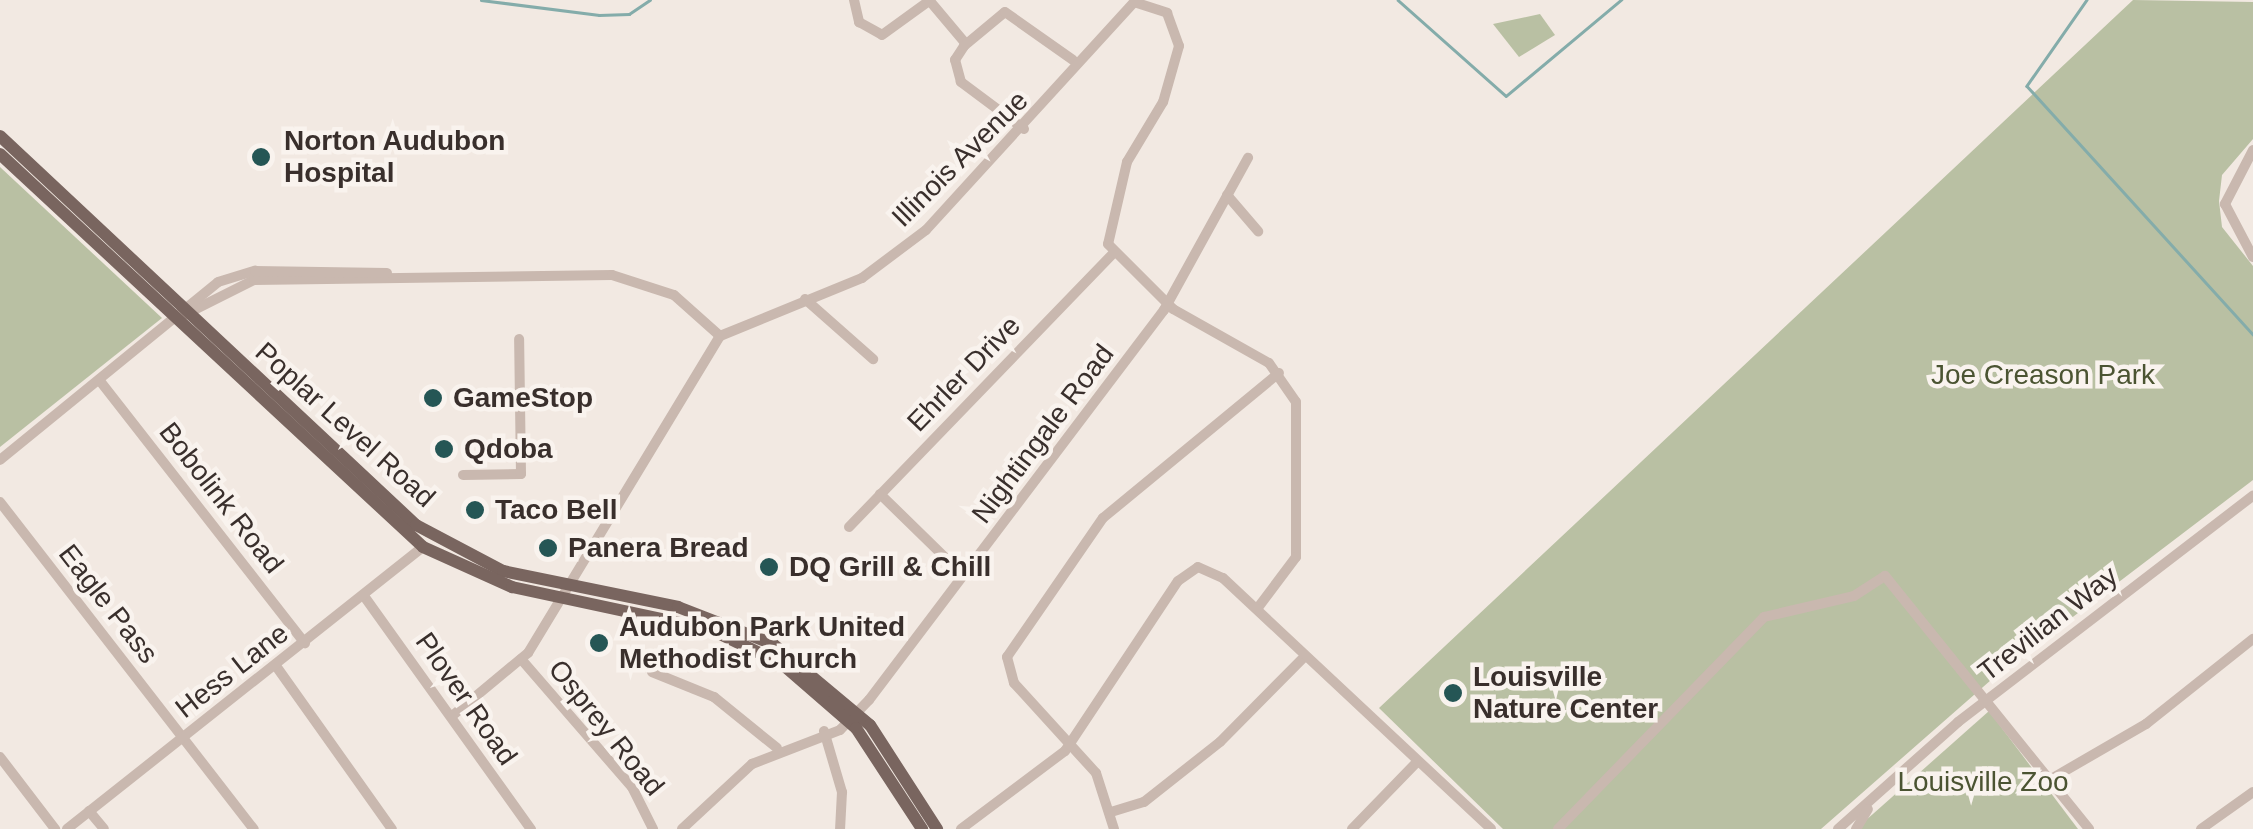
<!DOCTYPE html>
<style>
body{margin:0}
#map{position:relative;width:2253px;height:829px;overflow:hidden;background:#f2e9e2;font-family:Helvetica,sans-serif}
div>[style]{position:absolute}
.green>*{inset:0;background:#b9c0a3}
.stream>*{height:2.5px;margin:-1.25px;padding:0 1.25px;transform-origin:1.25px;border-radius:1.25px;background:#84acaa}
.minor>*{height:10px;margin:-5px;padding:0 5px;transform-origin:5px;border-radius:5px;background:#c9b8af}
.major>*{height:12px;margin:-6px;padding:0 6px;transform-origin:6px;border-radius:6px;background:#79655f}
.dots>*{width:28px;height:28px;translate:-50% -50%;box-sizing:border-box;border:5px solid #f9f3ee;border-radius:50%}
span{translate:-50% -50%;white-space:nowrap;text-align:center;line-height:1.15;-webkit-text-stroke:9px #f9f3ee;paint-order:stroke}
.poi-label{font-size:28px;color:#392f2c;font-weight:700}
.left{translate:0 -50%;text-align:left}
.street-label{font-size:28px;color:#392f2c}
.park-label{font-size:28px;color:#4b5432}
</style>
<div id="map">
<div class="green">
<i style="clip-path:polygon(2133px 0,2253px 2px,2253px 139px,2222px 175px,2219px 201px,2222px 227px,2253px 266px,2253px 480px,1999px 673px,1821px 829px,1503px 829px,1379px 708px)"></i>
<i style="clip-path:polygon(1540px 14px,1555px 35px,1519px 57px,1493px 24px)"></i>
<i style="clip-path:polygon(0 167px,162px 318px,0 447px)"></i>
<i style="clip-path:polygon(1989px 711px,2078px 829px,1856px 829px)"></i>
</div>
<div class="stream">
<i style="left:481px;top:0;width:119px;rotate:7.2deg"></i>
<i style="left:599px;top:15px;width:30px;rotate:-2deg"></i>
<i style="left:629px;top:14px;width:25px;rotate:-34deg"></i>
<i style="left:1398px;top:0;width:144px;rotate:41.6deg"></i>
<i style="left:1506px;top:96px;width:150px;rotate:-39.9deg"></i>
<i style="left:2087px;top:0;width:105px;rotate:124.9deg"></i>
<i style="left:2027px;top:86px;width:336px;rotate:47.7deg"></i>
</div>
<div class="minor">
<i style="left:854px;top:0;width:23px;rotate:77deg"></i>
<i style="left:859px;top:22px;width:26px;rotate:29deg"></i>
<i style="left:882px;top:35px;width:58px;rotate:-35.9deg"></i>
<i style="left:929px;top:0;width:57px;rotate:49.9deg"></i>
<i style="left:1024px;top:129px;width:79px;rotate:-143.3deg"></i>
<i style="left:961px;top:82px;width:23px;rotate:-105deg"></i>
<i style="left:955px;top:60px;width:17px;rotate:-57deg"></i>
<i style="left:964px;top:46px;width:53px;rotate:-39.7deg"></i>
<i style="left:1005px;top:12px;width:83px;rotate:35.2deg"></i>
<i style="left:2253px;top:150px;width:61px;rotate:117.4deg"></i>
<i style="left:2225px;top:204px;width:60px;rotate:62.2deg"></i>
<i style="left:1227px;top:195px;width:48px;rotate:49.3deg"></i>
<i style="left:805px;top:299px;width:91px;rotate:41.4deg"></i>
<i style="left:186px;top:314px;width:76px;rotate:-26.6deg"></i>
<i style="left:254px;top:280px;width:358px;rotate:-0.8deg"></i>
<i style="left:612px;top:275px;width:65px;rotate:17.9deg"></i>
<i style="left:674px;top:295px;width:62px;rotate:41.7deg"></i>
<i style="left:100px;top:381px;width:333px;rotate:52deg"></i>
<i style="left:0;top:460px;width:281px;rotate:-39.2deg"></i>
<i style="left:218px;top:282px;width:39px;rotate:-17deg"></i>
<i style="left:255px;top:271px;width:132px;rotate:0.9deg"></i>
<i style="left:463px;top:475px;width:58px;rotate:-1deg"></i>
<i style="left:521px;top:474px;width:135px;rotate:-90.8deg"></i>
<i style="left:880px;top:494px;width:117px;rotate:44.3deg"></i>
<i style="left:0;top:502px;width:414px;rotate:52.2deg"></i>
<i style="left:849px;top:527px;width:380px;rotate:-46deg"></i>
<i style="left:364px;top:596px;width:287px;rotate:54.4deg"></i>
<i style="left:521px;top:659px;width:169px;rotate:49.1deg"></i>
<i style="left:632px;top:787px;width:47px;rotate:63.4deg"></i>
<i style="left:276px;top:666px;width:200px;rotate:54.6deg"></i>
<i style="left:652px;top:672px;width:67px;rotate:22deg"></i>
<i style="left:714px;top:697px;width:81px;rotate:39deg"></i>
<i style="left:452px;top:716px;width:99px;rotate:-39.7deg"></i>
<i style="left:528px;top:653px;width:371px;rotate:-58.8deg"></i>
<i style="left:720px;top:336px;width:153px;rotate:-22.2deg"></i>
<i style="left:862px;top:278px;width:80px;rotate:-36.9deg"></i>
<i style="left:926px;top:230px;width:309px;rotate:-47.6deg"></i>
<i style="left:1134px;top:2px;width:35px;rotate:18deg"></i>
<i style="left:1167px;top:13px;width:35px;rotate:70deg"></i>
<i style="left:1179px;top:46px;width:58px;rotate:105.9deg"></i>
<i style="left:1163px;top:102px;width:70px;rotate:121deg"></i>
<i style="left:1127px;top:162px;width:84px;rotate:103deg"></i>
<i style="left:1108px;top:244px;width:92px;rotate:45deg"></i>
<i style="left:1173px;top:309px;width:110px;rotate:29.4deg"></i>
<i style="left:1269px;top:363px;width:47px;rotate:55.3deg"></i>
<i style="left:1296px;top:402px;width:155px;rotate:90deg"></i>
<i style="left:1296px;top:557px;width:65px;rotate:126.9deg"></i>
<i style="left:824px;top:731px;width:64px;rotate:73.6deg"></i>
<i style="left:842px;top:792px;width:37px;rotate:93deg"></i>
<i style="left:0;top:757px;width:91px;rotate:52.6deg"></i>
<i style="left:2051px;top:779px;width:110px;rotate:-30.1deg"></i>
<i style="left:2146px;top:724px;width:137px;rotate:-38.5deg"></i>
<i style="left:89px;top:811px;width:23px;rotate:50deg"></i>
<i style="left:1111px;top:812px;width:34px;rotate:-17deg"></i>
<i style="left:1144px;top:802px;width:97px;rotate:-38.3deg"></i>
<i style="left:1220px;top:742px;width:121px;rotate:-45.3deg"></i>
<i style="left:67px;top:829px;width:454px;rotate:-38.4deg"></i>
<i style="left:682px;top:829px;width:96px;rotate:-42.9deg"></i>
<i style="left:752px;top:764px;width:94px;rotate:-21.1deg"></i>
<i style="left:840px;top:730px;width:42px;rotate:-46deg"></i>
<i style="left:869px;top:700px;width:489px;rotate:-52.9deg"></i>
<i style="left:1164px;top:310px;width:174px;rotate:-61.1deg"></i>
<i style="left:961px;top:829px;width:130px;rotate:-36.9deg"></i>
<i style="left:1065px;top:751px;width:204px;rotate:-56.4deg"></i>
<i style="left:1178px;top:581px;width:24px;rotate:-35deg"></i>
<i style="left:1198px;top:567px;width:27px;rotate:24deg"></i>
<i style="left:1223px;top:578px;width:367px;rotate:43.1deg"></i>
<i style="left:1114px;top:829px;width:59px;rotate:-107.8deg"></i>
<i style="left:1096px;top:773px;width:122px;rotate:-132.3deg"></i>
<i style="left:1014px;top:683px;width:27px;rotate:-105deg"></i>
<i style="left:1007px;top:657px;width:169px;rotate:-55.4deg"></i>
<i style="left:1103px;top:518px;width:228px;rotate:-39.5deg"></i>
<i style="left:1352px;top:829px;width:93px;rotate:-45.9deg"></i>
<i style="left:1558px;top:829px;width:296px;rotate:-45.8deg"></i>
<i style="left:1764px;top:617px;width:92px;rotate:-13.1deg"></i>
<i style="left:1854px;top:596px;width:37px;rotate:-33deg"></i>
<i style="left:1885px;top:576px;width:325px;rotate:51.1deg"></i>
<i style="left:1838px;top:829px;width:161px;rotate:-41.7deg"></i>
<i style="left:1958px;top:722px;width:372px;rotate:-37.5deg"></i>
<i style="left:1856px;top:829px;width:23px;rotate:-59deg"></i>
<i style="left:2201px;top:829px;width:64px;rotate:-35.4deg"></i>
</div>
<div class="major">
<i style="left:0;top:136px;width:570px;rotate:43.08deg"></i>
<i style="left:416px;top:525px;width:98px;rotate:27.9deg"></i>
<i style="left:503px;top:571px;width:179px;rotate:11.6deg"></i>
<i style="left:678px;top:607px;width:102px;rotate:21.3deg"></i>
<i style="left:773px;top:644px;width:126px;rotate:39.9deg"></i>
<i style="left:870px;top:725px;width:124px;rotate:57.2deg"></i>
<i style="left:0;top:154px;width:577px;rotate:42.89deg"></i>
<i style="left:423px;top:547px;width:98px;rotate:24.2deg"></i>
<i style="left:512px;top:587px;width:205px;rotate:12.1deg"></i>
<i style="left:712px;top:630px;width:78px;rotate:25.9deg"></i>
<i style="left:782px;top:664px;width:98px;rotate:40.9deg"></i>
<i style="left:856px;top:728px;width:121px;rotate:56.8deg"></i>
</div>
<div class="dots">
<i style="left:261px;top:157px;background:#255655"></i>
<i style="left:433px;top:398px;background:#255655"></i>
<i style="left:444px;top:449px;background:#255655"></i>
<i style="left:475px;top:510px;background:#255655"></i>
<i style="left:548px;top:548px;background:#255655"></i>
<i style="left:769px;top:567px;background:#255655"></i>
<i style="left:599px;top:643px;background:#255655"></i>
<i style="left:1453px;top:693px;background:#255655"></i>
</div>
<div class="poi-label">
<span class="left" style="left:284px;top:157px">Norton Audubon<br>Hospital</span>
<span class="left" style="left:453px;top:398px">GameStop</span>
<span class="left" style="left:464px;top:449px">Qdoba</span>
<span class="left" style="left:495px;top:510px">Taco Bell</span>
<span class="left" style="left:568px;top:548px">Panera Bread</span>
<span class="left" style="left:789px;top:567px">DQ Grill &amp; Chill</span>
<span class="left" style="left:619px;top:643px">Audubon Park United<br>Methodist Church</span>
<span class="left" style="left:1473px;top:693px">Louisville<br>Nature Center</span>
</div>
<div class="street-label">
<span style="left:960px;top:159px;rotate:-45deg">Illinois Avenue</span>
<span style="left:964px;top:374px;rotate:-46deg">Ehrler Drive</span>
<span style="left:345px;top:425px;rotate:42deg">Poplar Level Road</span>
<span style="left:1043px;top:434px;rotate:-53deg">Nightingale Road</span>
<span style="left:221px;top:498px;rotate:52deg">Bobolink Road</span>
<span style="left:108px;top:604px;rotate:52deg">Eagle Pass</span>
<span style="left:2048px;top:624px;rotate:-38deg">Trevilian Way</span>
<span style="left:232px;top:671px;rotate:-38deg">Hess Lane</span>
<span style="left:466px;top:699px;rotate:55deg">Plover Road</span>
<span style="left:606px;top:728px;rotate:51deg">Osprey Road</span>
</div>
<div class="park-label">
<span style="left:2043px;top:375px">Joe Creason Park</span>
<span style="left:1983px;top:782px">Louisville Zoo</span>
</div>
</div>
